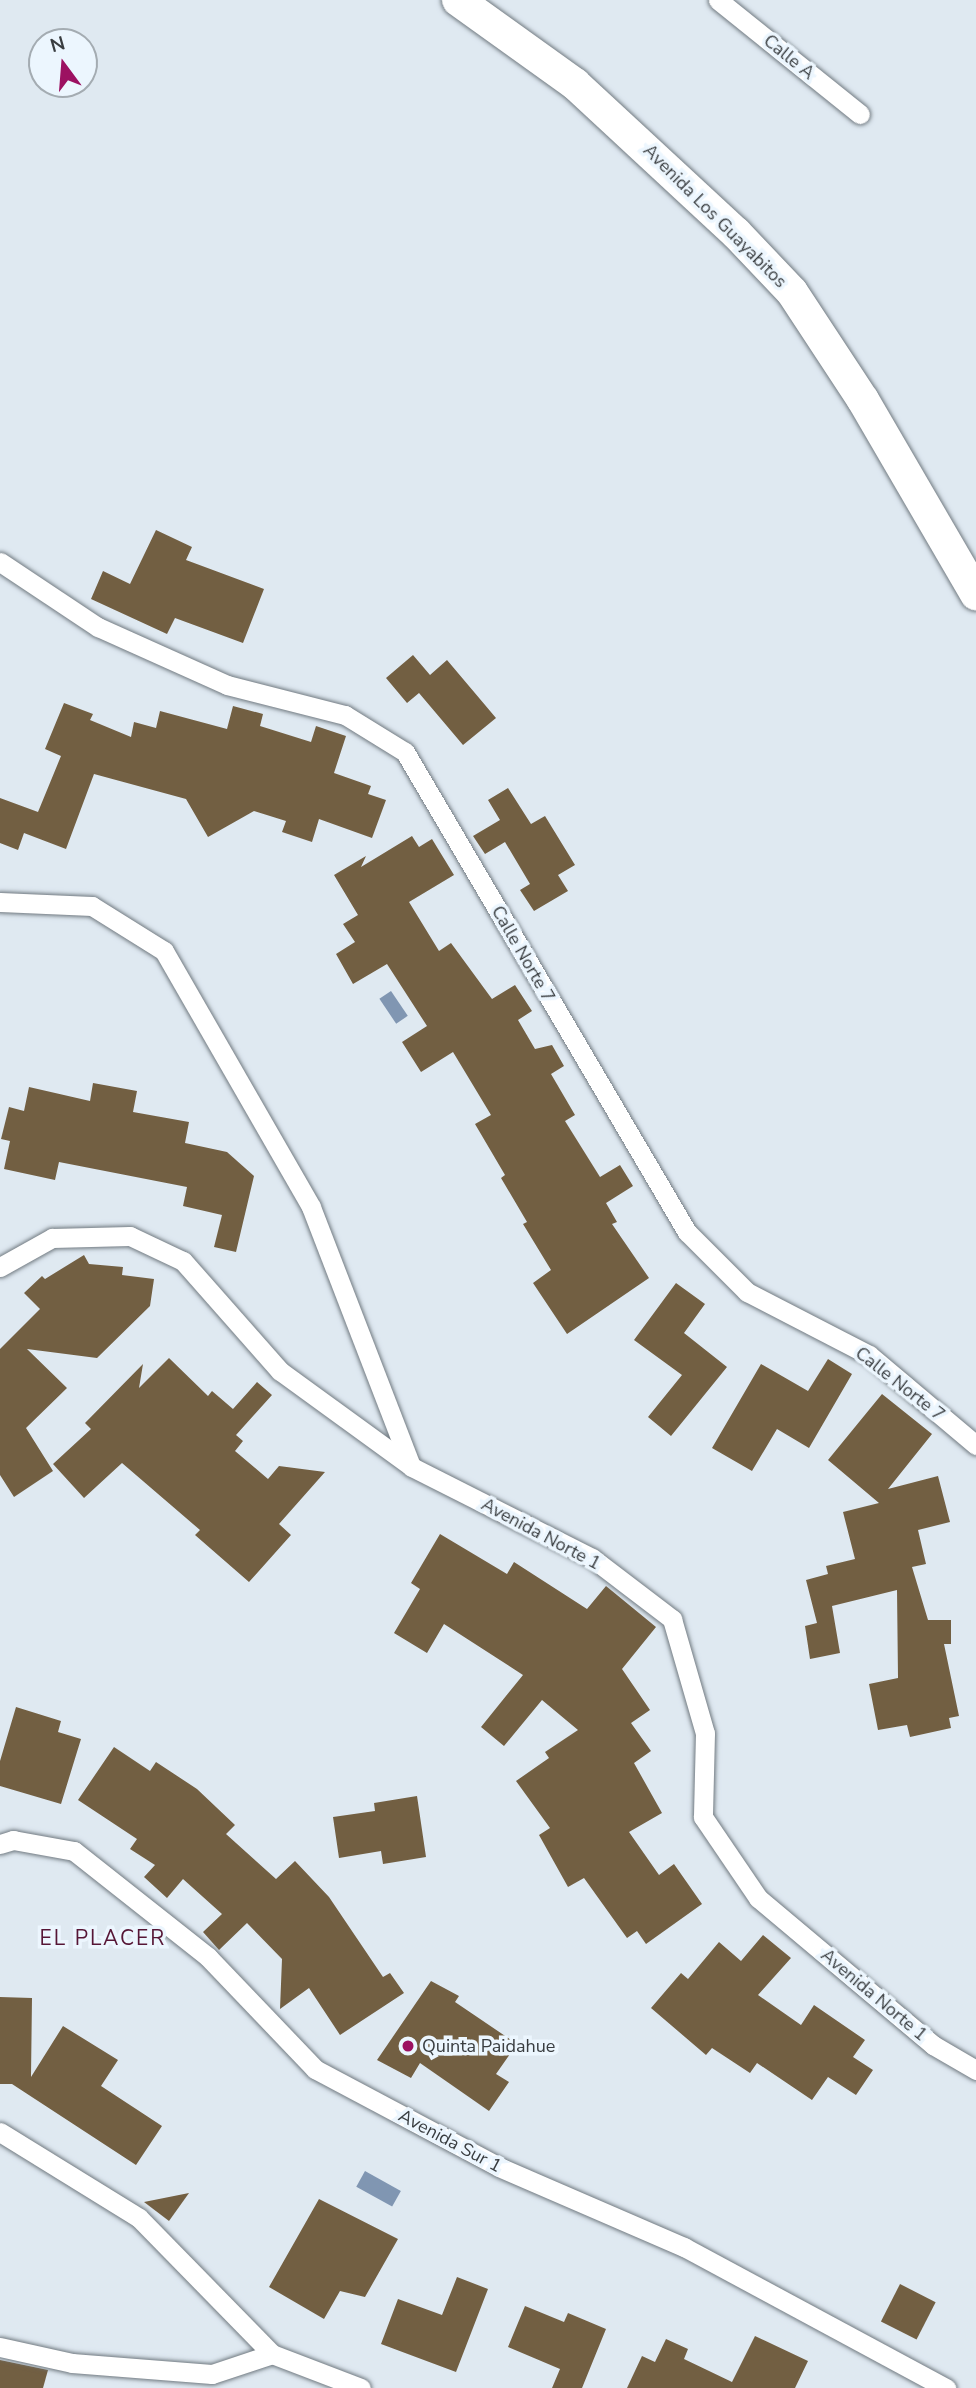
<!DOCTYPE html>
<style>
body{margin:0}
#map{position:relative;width:976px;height:2388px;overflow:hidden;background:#dfe9f1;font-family:"Nunito Sans",sans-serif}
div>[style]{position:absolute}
.water>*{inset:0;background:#8096b2;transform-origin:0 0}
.building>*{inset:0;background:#725f42;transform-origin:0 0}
.roads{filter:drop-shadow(0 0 2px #717a81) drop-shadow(0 0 2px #717a81)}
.street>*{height:19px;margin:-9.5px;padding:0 9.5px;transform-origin:9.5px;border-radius:9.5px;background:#fff}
.primary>*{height:32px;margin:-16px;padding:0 16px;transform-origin:16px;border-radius:16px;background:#fff}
.dots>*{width:19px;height:19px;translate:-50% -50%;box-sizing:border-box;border:4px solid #ecf6fe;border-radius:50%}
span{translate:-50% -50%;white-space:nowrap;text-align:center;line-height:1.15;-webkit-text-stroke:7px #ecf6fe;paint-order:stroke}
.street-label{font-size:18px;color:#393d40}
.poi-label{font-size:18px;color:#393d40}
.left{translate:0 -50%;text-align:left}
.quarter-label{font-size:21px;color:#561636;letter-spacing:2px}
.north{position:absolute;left:28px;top:28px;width:70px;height:70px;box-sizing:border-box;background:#ecf6fe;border:2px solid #a4acb2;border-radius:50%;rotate:344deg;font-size:19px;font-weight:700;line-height:28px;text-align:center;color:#393d40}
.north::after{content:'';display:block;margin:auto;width:24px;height:32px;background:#9c1161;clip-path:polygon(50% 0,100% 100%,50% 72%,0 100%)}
</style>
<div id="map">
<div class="water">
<i style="left:391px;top:991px;width:30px;height:14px;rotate:56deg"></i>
<i style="left:365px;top:2171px;width:41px;height:18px;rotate:29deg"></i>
</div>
<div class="building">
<i style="clip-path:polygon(156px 530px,192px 547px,186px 560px,264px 589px,243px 643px,175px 618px,167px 634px,91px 599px,103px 571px,130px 584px)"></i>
<i style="clip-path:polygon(413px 655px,430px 675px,447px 660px,496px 718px,463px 745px,419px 693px,407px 703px,386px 678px)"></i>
<i style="clip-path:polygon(64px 703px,93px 714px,90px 720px,131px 737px,134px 722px,156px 728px,160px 711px,227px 729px,233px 706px,263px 714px,260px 726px,311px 742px,316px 726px,346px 736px,334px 773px,371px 786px,368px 794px,386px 800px,372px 838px,319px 819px,312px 842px,282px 832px,286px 821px,254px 811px,208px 837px,186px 799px,94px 774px,66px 849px,24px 833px,18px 850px,0 843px,0 798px,38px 812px,61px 756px,45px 749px)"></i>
<i style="clip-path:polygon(508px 788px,531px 824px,545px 816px,575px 865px,558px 875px,568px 891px,534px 911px,520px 890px,530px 884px,505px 842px,485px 854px,473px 836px,500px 820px,488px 800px)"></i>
<i style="clip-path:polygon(412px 836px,419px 847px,432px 839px,454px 875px,409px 902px,439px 951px,451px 943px,492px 999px,515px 985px,532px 1011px,518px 1020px,535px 1049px,552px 1045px,564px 1066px,551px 1074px,575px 1115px,565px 1121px,600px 1177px,620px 1165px,633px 1186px,606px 1203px,617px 1222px,612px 1224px,649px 1278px,567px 1334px,533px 1283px,551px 1270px,523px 1224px,527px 1222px,501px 1178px,505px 1175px,475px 1124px,491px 1115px,453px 1052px,421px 1072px,402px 1042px,427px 1026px,387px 964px,353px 984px,336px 954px,355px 942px,343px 924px,358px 915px,334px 875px,366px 856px,361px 867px)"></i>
<i style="clip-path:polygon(93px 1083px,137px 1091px,133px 1112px,189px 1122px,185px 1143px,227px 1152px,254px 1176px,236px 1252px,214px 1247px,222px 1215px,183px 1206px,187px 1187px,59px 1162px,55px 1180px,4px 1169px,10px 1141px,1px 1139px,9px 1107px,24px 1111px,29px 1087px,90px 1101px)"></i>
<i style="clip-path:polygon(84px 1255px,89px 1264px,123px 1267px,122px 1275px,154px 1279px,150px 1306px,97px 1358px,27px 1349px,67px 1388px,26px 1428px,53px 1471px,14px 1497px,0 1475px,0 1349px,40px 1309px,24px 1293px,42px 1276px,45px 1279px)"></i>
<i style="clip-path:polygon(676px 1283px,705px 1304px,684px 1333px,727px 1367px,671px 1436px,648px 1417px,682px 1375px,634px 1340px)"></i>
<i style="clip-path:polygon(169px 1358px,208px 1396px,212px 1391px,233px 1409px,257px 1382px,272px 1395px,236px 1435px,243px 1441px,235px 1451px,268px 1479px,279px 1466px,325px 1472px,279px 1524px,291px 1535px,249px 1582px,195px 1535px,200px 1530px,122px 1463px,84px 1498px,53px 1464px,91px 1429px,85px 1423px,143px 1364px,139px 1388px)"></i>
<i style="clip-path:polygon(828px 1359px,852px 1374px,809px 1448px,777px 1429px,752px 1471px,712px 1448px,761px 1364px,808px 1391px)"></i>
<i style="clip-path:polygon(882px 1394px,932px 1434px,888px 1489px,938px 1476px,950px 1522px,918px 1530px,926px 1564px,912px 1567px,928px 1620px,951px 1620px,951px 1644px,944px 1644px,959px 1716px,949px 1718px,951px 1728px,910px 1737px,907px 1725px,878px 1730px,869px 1684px,898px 1678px,897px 1590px,832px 1606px,840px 1653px,810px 1659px,805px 1626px,817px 1623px,806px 1580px,828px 1574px,826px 1566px,855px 1559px,843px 1512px,879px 1503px,828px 1460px)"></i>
<i style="clip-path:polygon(440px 1534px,507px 1574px,514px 1562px,587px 1609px,606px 1586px,656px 1627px,622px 1669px,650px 1710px,631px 1723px,651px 1751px,634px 1763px,662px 1813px,629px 1832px,659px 1875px,674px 1864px,702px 1904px,646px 1944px,637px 1931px,627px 1938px,584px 1878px,568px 1887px,539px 1835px,550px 1828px,516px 1781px,549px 1758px,545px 1752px,578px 1730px,542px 1700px,504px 1746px,481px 1727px,523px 1675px,444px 1624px,427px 1653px,394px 1633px,420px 1589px,411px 1583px)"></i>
<i style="clip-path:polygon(16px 1707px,61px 1721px,58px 1732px,81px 1739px,61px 1804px,0 1786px,0 1761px)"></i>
<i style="clip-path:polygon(114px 1747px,150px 1771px,156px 1762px,197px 1789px,235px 1825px,226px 1834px,276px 1879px,295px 1861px,329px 1897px,383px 1977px,390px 1973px,404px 1993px,340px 2035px,309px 1988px,280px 2009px,282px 1959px,247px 1923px,219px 1950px,203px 1932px,222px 1914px,183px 1879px,167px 1898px,144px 1877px,155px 1865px,130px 1849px,137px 1839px,78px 1800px)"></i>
<i style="clip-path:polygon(417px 1796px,426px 1857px,383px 1864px,381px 1851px,339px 1858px,333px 1817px,375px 1811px,374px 1803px)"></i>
<i style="clip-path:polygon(763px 1935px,791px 1958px,758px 1995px,801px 2025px,814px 2005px,865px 2040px,853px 2057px,873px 2070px,856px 2095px,828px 2077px,812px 2100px,757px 2063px,750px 2073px,712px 2048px,706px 2055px,651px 2008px,681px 1973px,688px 1979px,719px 1942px,741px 1961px)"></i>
<i style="clip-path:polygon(431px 1981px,459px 1996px,455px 2002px,517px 2044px,496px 2074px,509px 2082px,489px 2111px,420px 2063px,411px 2078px,377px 2060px)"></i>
<i style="clip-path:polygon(0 1997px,32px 1998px,31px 2077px,63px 2026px,118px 2060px,101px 2086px,162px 2126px,136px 2165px,12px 2084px,0 2084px)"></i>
<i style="clip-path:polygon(189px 2193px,169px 2221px,144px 2202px)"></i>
<i style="clip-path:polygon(319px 2199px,398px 2239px,365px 2297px,340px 2291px,324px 2319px,269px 2287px)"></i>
<i style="clip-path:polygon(457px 2277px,488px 2289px,456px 2372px,381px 2344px,398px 2299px,442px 2315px)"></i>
<i style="left:900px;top:2284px;width:40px;height:42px;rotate:27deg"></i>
<i style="clip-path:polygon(525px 2306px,564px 2322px,568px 2313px,606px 2329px,582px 2388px,552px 2388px,560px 2369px,508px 2347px)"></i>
<i style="clip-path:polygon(755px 2336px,808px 2361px,795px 2388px,627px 2388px,642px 2356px,655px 2362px,666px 2339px,688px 2349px,684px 2359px,732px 2382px)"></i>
<i style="clip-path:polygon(0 2360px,48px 2370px,43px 2388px,0 2388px)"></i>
</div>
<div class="roads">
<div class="street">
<i style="left:718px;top:0;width:182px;rotate:38.8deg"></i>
<i style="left:0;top:562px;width:118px;rotate:33.6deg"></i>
<i style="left:98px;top:627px;width:141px;rotate:24.2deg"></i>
<i style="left:227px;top:685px;width:122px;rotate:14.3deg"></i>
<i style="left:345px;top:715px;width:70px;rotate:31.7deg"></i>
<i style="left:405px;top:752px;width:557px;rotate:59.57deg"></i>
<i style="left:687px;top:1232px;width:85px;rotate:45deg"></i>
<i style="left:747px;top:1292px;width:137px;rotate:27.3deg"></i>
<i style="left:869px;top:1355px;width:140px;rotate:40.1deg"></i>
<i style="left:0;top:902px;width:92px;rotate:2.5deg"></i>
<i style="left:92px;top:906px;width:85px;rotate:32deg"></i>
<i style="left:164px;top:951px;width:295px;rotate:60.1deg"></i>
<i style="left:311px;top:1207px;width:278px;rotate:68.9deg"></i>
<i style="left:0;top:1267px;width:60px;rotate:-29.1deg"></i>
<i style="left:52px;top:1238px;width:78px;rotate:-1.5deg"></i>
<i style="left:130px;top:1236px;width:59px;rotate:25.3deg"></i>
<i style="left:183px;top:1261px;width:147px;rotate:48.6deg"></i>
<i style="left:280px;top:1371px;width:163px;rotate:36deg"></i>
<i style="left:412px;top:1467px;width:202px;rotate:26.8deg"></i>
<i style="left:592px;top:1558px;width:101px;rotate:37.3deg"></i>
<i style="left:672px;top:1619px;width:119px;rotate:73.9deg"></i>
<i style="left:705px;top:1733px;width:84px;rotate:91.4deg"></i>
<i style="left:703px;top:1817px;width:98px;rotate:55.8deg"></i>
<i style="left:758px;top:1898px;width:229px;rotate:40deg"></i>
<i style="left:933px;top:2045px;width:50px;rotate:30.2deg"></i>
<i style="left:0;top:1844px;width:14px;rotate:-17deg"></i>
<i style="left:13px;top:1840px;width:62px;rotate:10.2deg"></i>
<i style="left:74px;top:1851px;width:171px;rotate:38.3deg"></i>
<i style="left:208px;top:1957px;width:155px;rotate:46.3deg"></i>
<i style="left:315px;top:2069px;width:208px;rotate:28deg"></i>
<i style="left:499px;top:2167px;width:202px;rotate:23.4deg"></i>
<i style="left:684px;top:2247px;width:298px;rotate:28.3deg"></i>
<i style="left:0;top:2132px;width:163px;rotate:31.7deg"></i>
<i style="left:139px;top:2218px;width:190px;rotate:45.6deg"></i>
<i style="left:272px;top:2354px;width:95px;rotate:20.9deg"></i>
<i style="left:0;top:2347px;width:74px;rotate:12.5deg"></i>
<i style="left:72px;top:2363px;width:140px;rotate:4.5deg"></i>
<i style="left:212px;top:2374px;width:63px;rotate:-18.4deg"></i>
</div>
<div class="primary">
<i style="left:458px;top:0;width:144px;rotate:35.7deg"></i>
<i style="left:575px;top:84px;width:219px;rotate:42.8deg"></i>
<i style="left:736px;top:233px;width:81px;rotate:46.5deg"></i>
<i style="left:792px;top:292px;width:129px;rotate:56.7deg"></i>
<i style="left:863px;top:400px;width:225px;rotate:59.8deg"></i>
</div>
</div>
<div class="dots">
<i style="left:408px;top:2046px;background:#9c1161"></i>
</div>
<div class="street-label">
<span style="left:789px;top:57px;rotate:39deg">Calle A</span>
<span style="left:715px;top:216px;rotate:45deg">Avenida Los Guayabitos</span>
<span style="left:523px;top:954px;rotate:60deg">Calle Norte 7</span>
<span style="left:900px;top:1384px;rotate:38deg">Calle Norte 7</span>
<span style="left:541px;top:1534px;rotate:28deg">Avenida Norte 1</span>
<span style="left:874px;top:1995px;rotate:40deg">Avenida Norte 1</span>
<span style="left:450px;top:2141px;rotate:28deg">Avenida Sur 1</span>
</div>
<div class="poi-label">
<span class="left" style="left:422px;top:2046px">Quinta Paidahue</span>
</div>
<div class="quarter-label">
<span style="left:103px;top:1938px">EL PLACER</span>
</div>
<div class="north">N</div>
</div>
